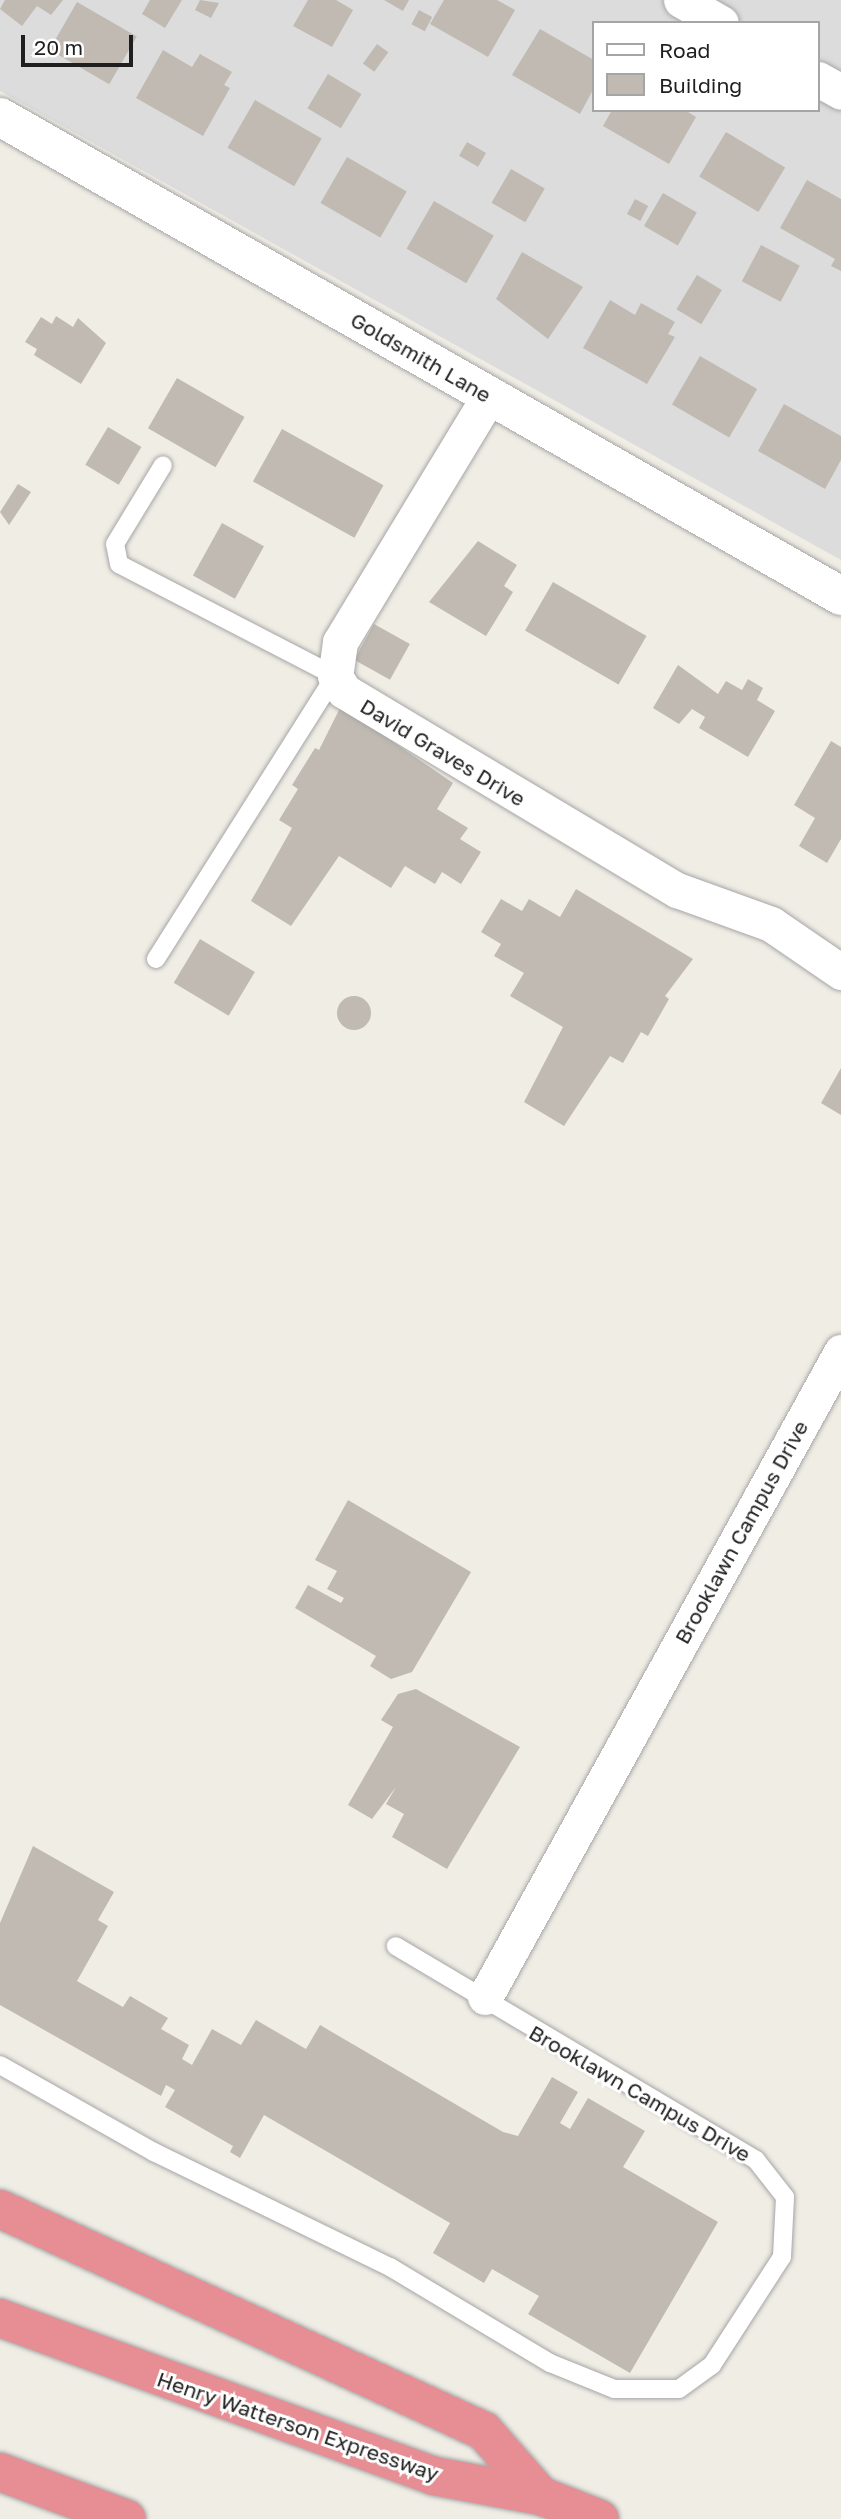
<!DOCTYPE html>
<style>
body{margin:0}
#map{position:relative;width:841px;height:2519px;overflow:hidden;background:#f0ede5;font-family:"Golos Text",sans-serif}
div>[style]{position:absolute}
.residential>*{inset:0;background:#dddcdc}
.building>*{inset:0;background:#c0bab2;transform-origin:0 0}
.round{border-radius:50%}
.roads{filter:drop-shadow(0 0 2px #a6a6a6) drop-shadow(0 0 2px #a6a6a6)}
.service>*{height:18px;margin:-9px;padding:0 9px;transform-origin:9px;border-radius:9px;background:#fff}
.minor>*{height:35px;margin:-17.5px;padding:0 17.5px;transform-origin:17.5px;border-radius:17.5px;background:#fff}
.tertiary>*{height:38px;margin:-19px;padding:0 19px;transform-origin:19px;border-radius:19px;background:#fff}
.motorway>*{height:38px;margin:-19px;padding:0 19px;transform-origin:19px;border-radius:19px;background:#e68e94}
span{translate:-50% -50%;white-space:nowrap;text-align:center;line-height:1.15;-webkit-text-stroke:6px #fff;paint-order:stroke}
.street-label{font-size:21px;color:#1f1f1f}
.legend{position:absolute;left:592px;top:21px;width:228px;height:91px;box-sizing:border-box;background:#fff;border:2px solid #a5a5a5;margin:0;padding:9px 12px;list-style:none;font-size:21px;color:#1f1f1f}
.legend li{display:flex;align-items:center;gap:14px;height:35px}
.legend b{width:35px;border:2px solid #a5a5a5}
.scale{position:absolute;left:21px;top:35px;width:112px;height:32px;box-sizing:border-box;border:4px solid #1f1f1f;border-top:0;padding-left:9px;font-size:21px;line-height:24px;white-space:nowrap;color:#1f1f1f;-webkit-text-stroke:5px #fff;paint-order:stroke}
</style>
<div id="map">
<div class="residential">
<i style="clip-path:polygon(evenodd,0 0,841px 0,841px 560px,0 91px,0 0,594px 23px,818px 23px,818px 110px,594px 110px,594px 23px)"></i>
</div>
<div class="building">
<i style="clip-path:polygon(5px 0,63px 0,51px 15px,37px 6px,22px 26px,0 9px)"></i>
<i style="clip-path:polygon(150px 0,182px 0,165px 28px,142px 14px)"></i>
<i style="clip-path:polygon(200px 0,219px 3px,211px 18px,195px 10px)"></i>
<i style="clip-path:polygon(308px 0,336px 0,353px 10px,332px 47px,293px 26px)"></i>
<i style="clip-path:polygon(384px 0,409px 0,403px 11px)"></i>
<i style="clip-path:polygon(444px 0,497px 0,515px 10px,488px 57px,430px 24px)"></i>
<i style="left:77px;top:2px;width:69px;height:55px;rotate:30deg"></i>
<i style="left:419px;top:10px;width:15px;height:16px;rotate:28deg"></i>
<i style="clip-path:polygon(540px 29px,594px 60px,594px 88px,580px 114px,512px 75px)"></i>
<i style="left:377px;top:44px;width:14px;height:24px;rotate:36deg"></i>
<i style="clip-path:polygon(163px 50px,192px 67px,200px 54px,232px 72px,224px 85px,230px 88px,203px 136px,136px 98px)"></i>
<i style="left:328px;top:74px;width:39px;height:40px;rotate:31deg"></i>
<i style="left:255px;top:100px;width:77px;height:55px;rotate:30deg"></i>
<i style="clip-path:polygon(612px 110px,685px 110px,696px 117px,669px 164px,603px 126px)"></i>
<i style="left:726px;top:132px;width:69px;height:52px;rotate:31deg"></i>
<i style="left:467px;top:142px;width:22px;height:16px;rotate:30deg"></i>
<i style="left:347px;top:157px;width:69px;height:53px;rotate:30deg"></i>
<i style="left:511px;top:169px;width:39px;height:39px;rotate:30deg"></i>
<i style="clip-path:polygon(807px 180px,841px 199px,841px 271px,831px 266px,835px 259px,780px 228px)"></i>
<i style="left:663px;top:193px;width:39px;height:38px;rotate:30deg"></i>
<i style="left:635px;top:199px;width:15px;height:17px;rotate:28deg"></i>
<i style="left:434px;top:201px;width:69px;height:55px;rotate:30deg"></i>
<i style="left:761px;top:245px;width:44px;height:41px;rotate:28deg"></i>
<i style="clip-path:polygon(522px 252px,583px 287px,548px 339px,496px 299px)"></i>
<i style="left:697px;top:275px;width:29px;height:40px;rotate:31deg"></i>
<i style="clip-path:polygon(610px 300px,635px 315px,641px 303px,675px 322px,668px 334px,675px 337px,647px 384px,583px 348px)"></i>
<i style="clip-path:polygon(56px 316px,73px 327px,78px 318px,106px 343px,81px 384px,34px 355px,37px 349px,25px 342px,41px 317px,52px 324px)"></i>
<i style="left:700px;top:356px;width:66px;height:56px;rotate:30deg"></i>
<i style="left:177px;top:378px;width:78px;height:58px;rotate:30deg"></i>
<i style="clip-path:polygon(784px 404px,841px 436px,841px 460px,825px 489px,758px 451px)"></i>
<i style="left:108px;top:427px;width:39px;height:44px;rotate:31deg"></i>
<i style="left:282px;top:429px;width:116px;height:60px;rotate:29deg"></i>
<i style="clip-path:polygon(18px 484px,31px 492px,9px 525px,0 512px)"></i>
<i style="left:222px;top:523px;width:48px;height:60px;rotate:29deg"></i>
<i style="clip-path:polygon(478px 541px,517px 565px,504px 586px,513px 592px,486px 636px,429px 602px)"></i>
<i style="left:553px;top:582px;width:108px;height:56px;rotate:30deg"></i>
<i style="left:374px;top:624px;width:41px;height:41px;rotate:29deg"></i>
<i style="clip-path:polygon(678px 665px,718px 694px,726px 681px,742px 690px,748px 679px,763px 688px,757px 700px,775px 711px,748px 757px,699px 728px,705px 717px,692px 709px,679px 724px,653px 708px)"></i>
<i style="clip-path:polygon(341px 706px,453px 783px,437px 809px,468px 828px,460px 839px,481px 852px,461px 884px,442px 872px,435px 884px,405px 866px,391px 888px,339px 856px,291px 926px,251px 901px,292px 828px,279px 820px,298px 789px,292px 785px,315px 748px,319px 750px)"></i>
<i style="clip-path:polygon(831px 741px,841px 747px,841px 839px,827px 863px,799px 846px,815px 818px,794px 805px)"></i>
<i style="clip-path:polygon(576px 889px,693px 959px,665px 996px,669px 999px,648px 1036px,641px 1032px,623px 1063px,610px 1056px,564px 1126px,524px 1102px,563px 1027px,510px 996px,524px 973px,494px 956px,501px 944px,481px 932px,501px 899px,522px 911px,529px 899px,560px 917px)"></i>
<i style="left:200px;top:939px;width:64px;height:51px;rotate:31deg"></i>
<i class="round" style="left:337px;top:996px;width:34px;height:34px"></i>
<i style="clip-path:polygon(841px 1068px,841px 1115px,821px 1103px)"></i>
<i style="clip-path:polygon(348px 1500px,471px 1572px,412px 1672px,391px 1679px,370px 1666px,376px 1656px,295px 1608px,308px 1585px,341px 1603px,344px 1598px,327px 1589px,337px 1571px,315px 1560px)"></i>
<i style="clip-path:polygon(416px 1689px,520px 1747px,447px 1869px,392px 1837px,404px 1814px,386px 1804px,396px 1787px,372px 1819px,348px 1805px,393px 1727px,381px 1720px,398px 1694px)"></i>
<i style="clip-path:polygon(33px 1846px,114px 1892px,98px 1920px,108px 1926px,77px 1981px,123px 2007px,130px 1996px,168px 2018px,161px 2029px,189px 2045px,182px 2059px,192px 2065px,212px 2029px,241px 2045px,256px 2020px,306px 2049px,320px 2025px,503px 2132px,518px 2136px,552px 2077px,578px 2092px,560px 2123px,570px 2129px,588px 2098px,645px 2131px,623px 2167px,718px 2222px,630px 2373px,528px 2314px,539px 2296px,492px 2269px,484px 2283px,433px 2253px,450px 2223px,264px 2115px,240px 2158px,230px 2152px,233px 2146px,165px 2107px,175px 2090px,166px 2085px,161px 2096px,0 2005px,0 1923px)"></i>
</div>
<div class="roads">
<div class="service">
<i style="left:156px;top:959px;width:335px;rotate:-57.7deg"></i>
<i style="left:335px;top:676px;width:243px;rotate:-152.6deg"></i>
<i style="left:119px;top:564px;width:20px;rotate:-101deg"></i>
<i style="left:115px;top:544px;width:92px;rotate:-58.7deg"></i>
<i style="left:0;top:2065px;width:177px;rotate:29.5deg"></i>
<i style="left:154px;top:2152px;width:263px;rotate:26deg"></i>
<i style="left:390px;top:2267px;width:187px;rotate:31deg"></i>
<i style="left:550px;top:2363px;width:69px;rotate:22.1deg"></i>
<i style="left:614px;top:2389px;width:65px"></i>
<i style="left:679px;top:2389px;width:41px;rotate:-36deg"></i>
<i style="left:712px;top:2365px;width:129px;rotate:-57.1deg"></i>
<i style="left:782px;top:2257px;width:60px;rotate:-87.1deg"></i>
<i style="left:785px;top:2197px;width:47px;rotate:-128.1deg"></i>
<i style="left:756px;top:2160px;width:419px;rotate:-149.3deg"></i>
</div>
<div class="minor">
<i style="left:681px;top:0;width:46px;rotate:29.9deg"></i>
<i style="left:818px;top:79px;width:26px;rotate:29deg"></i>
<i style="left:489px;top:396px;width:288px;rotate:121.2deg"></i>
<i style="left:340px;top:642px;width:34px;rotate:98deg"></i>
<i style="left:335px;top:676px;width:17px;rotate:59deg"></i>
<i style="left:344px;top:691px;width:388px;rotate:30.9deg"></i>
<i style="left:677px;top:890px;width:100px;rotate:19.9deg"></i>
<i style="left:771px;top:924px;width:85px;rotate:34.4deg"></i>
<i style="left:485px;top:1997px;width:737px;rotate:-61.1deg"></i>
</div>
<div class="tertiary">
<i style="left:0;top:117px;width:968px;rotate:29.66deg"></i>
</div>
<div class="motorway">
<i style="left:0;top:2209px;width:532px;rotate:24.64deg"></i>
<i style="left:484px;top:2431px;width:86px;rotate:48.8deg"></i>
<i style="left:0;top:2318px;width:462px;rotate:20deg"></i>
<i style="left:434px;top:2476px;width:109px;rotate:10.6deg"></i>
<i style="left:541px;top:2496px;width:63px;rotate:21.3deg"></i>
<i style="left:0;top:2472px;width:135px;rotate:20.3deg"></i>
</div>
</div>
<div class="street-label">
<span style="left:421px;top:357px;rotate:30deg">Goldsmith Lane</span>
<span style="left:443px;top:752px;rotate:31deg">David Graves Drive</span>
<span style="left:741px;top:1532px;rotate:-61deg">Brooklawn Campus Drive</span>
<span style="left:640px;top:2093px;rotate:30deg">Brooklawn Campus Drive</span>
<span style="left:298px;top:2426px;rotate:19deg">Henry Watterson Expressway</span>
</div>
<ul class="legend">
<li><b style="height:9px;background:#fff"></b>Road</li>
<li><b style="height:19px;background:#c0bab2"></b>Building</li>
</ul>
<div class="scale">20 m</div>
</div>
